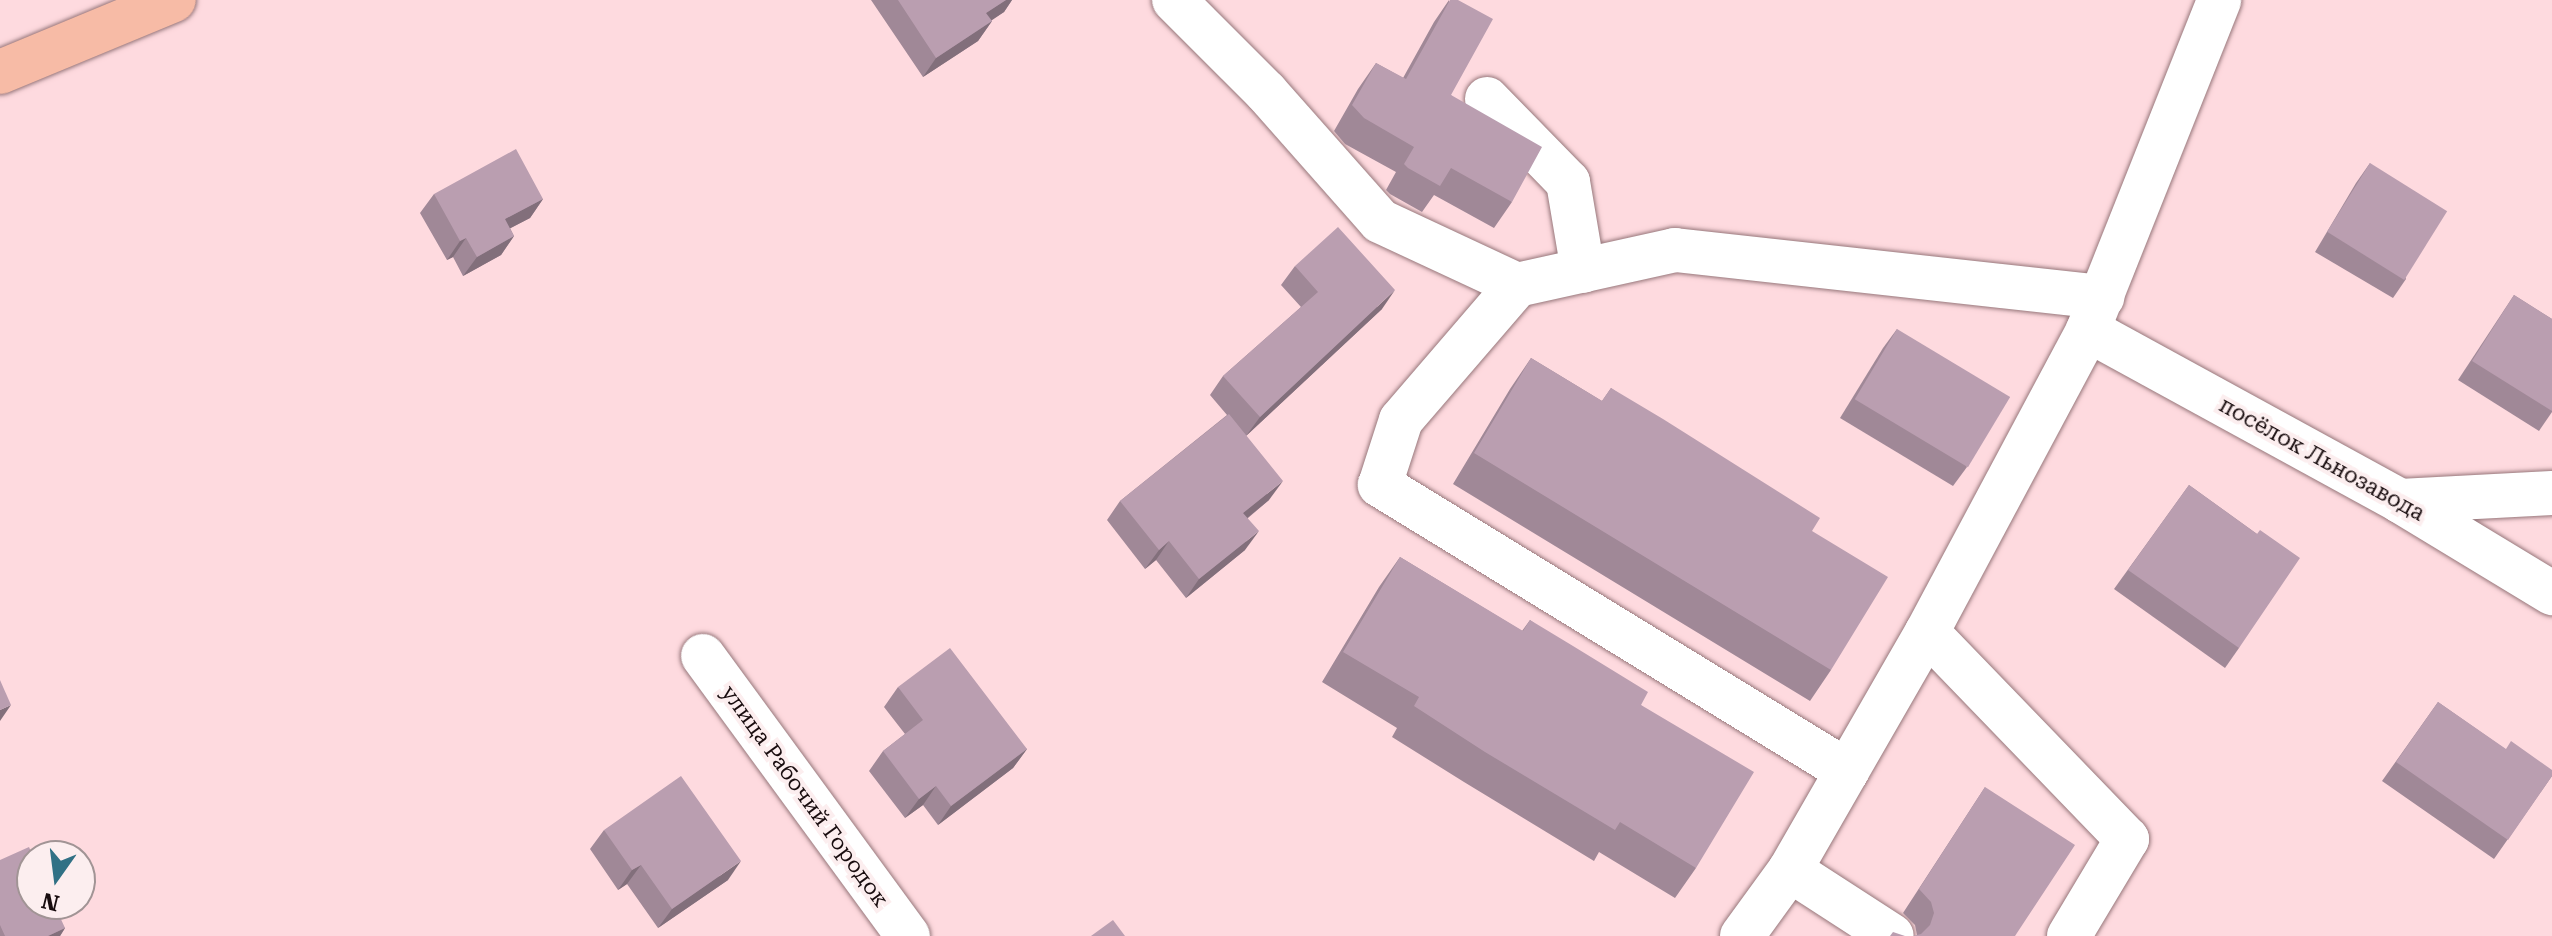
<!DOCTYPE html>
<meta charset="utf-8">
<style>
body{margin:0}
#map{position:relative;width:2552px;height:936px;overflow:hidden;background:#fedadf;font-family:"Roboto Serif",serif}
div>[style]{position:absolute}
.roads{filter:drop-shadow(0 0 2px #97777b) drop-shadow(0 0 2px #97777b)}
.minor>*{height:44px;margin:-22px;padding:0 22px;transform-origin:22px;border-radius:22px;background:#fff}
.major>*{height:44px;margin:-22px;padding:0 22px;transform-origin:22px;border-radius:22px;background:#f7bba6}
.wall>*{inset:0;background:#a08897}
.shaded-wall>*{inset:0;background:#826f7b}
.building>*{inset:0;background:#ba9eb0;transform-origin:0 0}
span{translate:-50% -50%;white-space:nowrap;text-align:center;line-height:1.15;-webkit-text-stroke:8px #fceeef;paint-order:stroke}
.street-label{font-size:22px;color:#180c0e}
.north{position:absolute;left:16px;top:840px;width:80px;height:80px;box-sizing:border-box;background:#fceeef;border:2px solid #a19495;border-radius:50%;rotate:194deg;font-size:22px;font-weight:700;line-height:32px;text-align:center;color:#180c0e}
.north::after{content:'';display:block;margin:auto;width:28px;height:36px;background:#317185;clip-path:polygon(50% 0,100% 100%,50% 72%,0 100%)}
</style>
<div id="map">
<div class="roads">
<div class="minor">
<i style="left:1174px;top:0;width:130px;rotate:45deg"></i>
<i style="left:1266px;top:92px;width:172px;rotate:48.5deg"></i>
<i style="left:1380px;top:221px;width:151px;rotate:25deg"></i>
<i style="left:1487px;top:99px;width:116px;rotate:45.7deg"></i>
<i style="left:1568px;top:182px;width:90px;rotate:80.4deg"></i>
<i style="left:2088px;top:330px;width:356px;rotate:28.7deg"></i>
<i style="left:2400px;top:501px;width:178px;rotate:31.2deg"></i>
<i style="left:2400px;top:501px;width:152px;rotate:-3deg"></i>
<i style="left:1927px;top:632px;width:288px;rotate:46deg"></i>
<i style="left:2127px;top:839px;width:113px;rotate:120.9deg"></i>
<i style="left:703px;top:656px;width:347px;rotate:53.8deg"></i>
<i style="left:1847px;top:771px;width:548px;rotate:-148.52deg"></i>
<i style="left:1380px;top:485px;width:68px;rotate:-72.1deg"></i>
<i style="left:1401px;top:420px;width:178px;rotate:-49.3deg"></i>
<i style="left:1517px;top:285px;width:162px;rotate:-12.5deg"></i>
<i style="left:1675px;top:250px;width:430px;rotate:6.3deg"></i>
<i style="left:1790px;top:870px;width:121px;rotate:32.9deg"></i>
<i style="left:1742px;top:936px;width:82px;rotate:-54deg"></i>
<i style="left:1790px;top:870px;width:275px;rotate:-60.1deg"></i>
<i style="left:1927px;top:632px;width:342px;rotate:-61.9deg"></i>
<i style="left:2088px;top:330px;width:355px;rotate:-68.3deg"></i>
</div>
<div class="major">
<i style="left:0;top:72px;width:188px;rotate:-22.5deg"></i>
</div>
</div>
<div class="wall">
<i style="clip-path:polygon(871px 0,1012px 0,1004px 12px,991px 20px,992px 21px,978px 41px,923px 77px)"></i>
<i style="clip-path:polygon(1449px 0,1451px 95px,1512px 202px,1494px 228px,1434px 195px,1422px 212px,1390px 194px,1386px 190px,1396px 172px,1345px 144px,1334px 131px,1358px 89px,1376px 63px,1403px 78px,1434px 22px)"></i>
<i style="clip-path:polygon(2370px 163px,2406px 279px,2393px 298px,2315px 252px,2356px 183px)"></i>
<i style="clip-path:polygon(434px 194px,543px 199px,530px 218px,510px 228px,514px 236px,501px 255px,463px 276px,453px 257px,447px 260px,420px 213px)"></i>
<i style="clip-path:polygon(1295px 266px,1382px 309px,1246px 436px,1269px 500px,1248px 518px,1245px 550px,1186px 598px,1156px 560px,1145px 569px,1107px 520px,1120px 501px,1227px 415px,1210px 395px,1223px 376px,1301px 307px,1281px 285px)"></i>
<i style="clip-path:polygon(2514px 295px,2552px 319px,2552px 412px,2539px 431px,2458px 380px)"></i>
<i style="clip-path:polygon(1897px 329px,1967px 467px,1953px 486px,1840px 418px,1883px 348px)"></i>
<i style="clip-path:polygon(1531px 358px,1602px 401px,1611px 388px,1812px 531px,1831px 670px,1810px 701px,1453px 484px,1510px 389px)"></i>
<i style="clip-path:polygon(2189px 485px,2257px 534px,2239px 648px,2225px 668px,2114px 589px)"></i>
<i style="clip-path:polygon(1400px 557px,1522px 631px,1530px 620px,1641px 705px,1696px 868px,1675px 898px,1599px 852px,1594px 861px,1464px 782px,1392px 737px,1397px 728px,1322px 682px,1379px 587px)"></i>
<i style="clip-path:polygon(898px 687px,1027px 749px,1013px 768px,938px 825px,923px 805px,905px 818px,869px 771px,883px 751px,905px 734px,884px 707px)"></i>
<i style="clip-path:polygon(2438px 702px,2505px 749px,2552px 776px,2494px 859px,2382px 781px)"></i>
<i style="clip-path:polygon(1985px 787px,2015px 936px,1917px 935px,1915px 925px,1903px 913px)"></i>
<i style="clip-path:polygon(604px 830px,728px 880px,658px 928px,627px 884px,618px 890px,590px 849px)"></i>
<i style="clip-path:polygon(0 860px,65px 928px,60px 936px,0 936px)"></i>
</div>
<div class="shaded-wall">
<i style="clip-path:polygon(1006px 0,1012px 0,1004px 12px,973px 33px,986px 13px)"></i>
<i style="clip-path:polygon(992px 21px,978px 41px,923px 77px,936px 58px)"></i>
<i style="clip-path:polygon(543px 199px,530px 218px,492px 238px,505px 219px)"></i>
<i style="clip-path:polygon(514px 236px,501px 255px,463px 276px,477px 257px)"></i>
<i style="clip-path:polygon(466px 238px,453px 257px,447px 260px,460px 241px)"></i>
<i style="clip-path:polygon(1395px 290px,1382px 309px,1246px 436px,1260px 417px)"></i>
<i style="clip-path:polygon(1283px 481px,1269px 500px,1230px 532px,1243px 513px)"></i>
<i style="clip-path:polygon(1259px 531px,1245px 550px,1186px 598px,1199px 579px)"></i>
<i style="clip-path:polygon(1169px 541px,1156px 560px,1145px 569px,1159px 550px)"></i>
<i style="clip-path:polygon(11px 705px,0 721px,0 710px)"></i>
<i style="clip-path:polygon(1027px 749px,1013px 768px,938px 825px,951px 806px)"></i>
<i style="clip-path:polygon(936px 786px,923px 805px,905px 818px,919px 799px)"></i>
<i style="clip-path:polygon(741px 861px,728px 880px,658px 928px,672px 909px)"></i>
<i style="clip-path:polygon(641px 865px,627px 884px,618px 890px,632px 870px)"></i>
<i style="clip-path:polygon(65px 928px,60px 936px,48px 936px)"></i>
</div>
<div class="building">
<i style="clip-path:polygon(898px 0,1006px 0,986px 13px,992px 21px,936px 58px)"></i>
<i style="clip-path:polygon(1450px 0,1458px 0,1493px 19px,1451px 95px,1542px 147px,1512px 202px,1451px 168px,1440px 186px,1408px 168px,1404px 164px,1414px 147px,1364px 118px,1352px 105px,1376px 63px,1406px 79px)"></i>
<i style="clip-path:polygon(516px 149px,543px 199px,505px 219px,514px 236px,477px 257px,466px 238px,460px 241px,434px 194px)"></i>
<i style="left:2370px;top:163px;width:91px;height:81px;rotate:32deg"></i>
<i style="clip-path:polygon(1338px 227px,1395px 290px,1260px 417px,1223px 376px,1318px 292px,1295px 266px)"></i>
<i style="clip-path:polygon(2514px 295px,2552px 319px,2552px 411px,2472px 361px)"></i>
<i style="left:1897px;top:329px;width:132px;height:82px;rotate:31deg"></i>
<i style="clip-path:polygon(1531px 358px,1602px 401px,1611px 388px,1663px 419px,1820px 518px,1812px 531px,1888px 577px,1831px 670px,1474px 453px)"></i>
<i style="clip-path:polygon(1229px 414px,1283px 481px,1243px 513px,1259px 531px,1199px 579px,1169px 541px,1159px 550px,1120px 501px)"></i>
<i style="clip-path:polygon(2189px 485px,2257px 534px,2260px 530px,2300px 558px,2239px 648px,2128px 570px)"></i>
<i style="clip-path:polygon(1400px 557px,1523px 631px,1530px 620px,1573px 646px,1648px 692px,1641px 705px,1754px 772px,1696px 868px,1620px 822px,1615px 830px,1485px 752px,1414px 706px,1419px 697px,1343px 652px)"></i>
<i style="clip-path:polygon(950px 648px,1027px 749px,951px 806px,936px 786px,919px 799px,883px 751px,923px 720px,898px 687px)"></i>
<i style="clip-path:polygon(0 680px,11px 705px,0 710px)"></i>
<i style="clip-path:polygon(2438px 702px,2506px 749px,2511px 741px,2552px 770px,2552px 776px,2508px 840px,2396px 762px)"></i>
<i style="clip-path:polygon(681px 776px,741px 861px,672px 909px,641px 865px,632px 870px,604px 830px)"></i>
<i style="clip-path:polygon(1985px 787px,2075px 845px,2015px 936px,1913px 936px,1921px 934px,1930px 925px,1934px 913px,1931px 902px,1919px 889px)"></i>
<i style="clip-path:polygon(29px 847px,33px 856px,32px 904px,54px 904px,65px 928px,48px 936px,5px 936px,0 925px,0 860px)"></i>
<i style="clip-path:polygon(1113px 920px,1125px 936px,1091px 936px)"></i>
<i style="clip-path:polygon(1893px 932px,1905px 936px,1890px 936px)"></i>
</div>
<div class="street-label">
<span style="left:2322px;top:459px;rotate:29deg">посёлок Льнозавода</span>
<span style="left:805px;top:796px;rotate:54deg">улица Рабочий Городок</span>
</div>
<div class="north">N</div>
</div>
